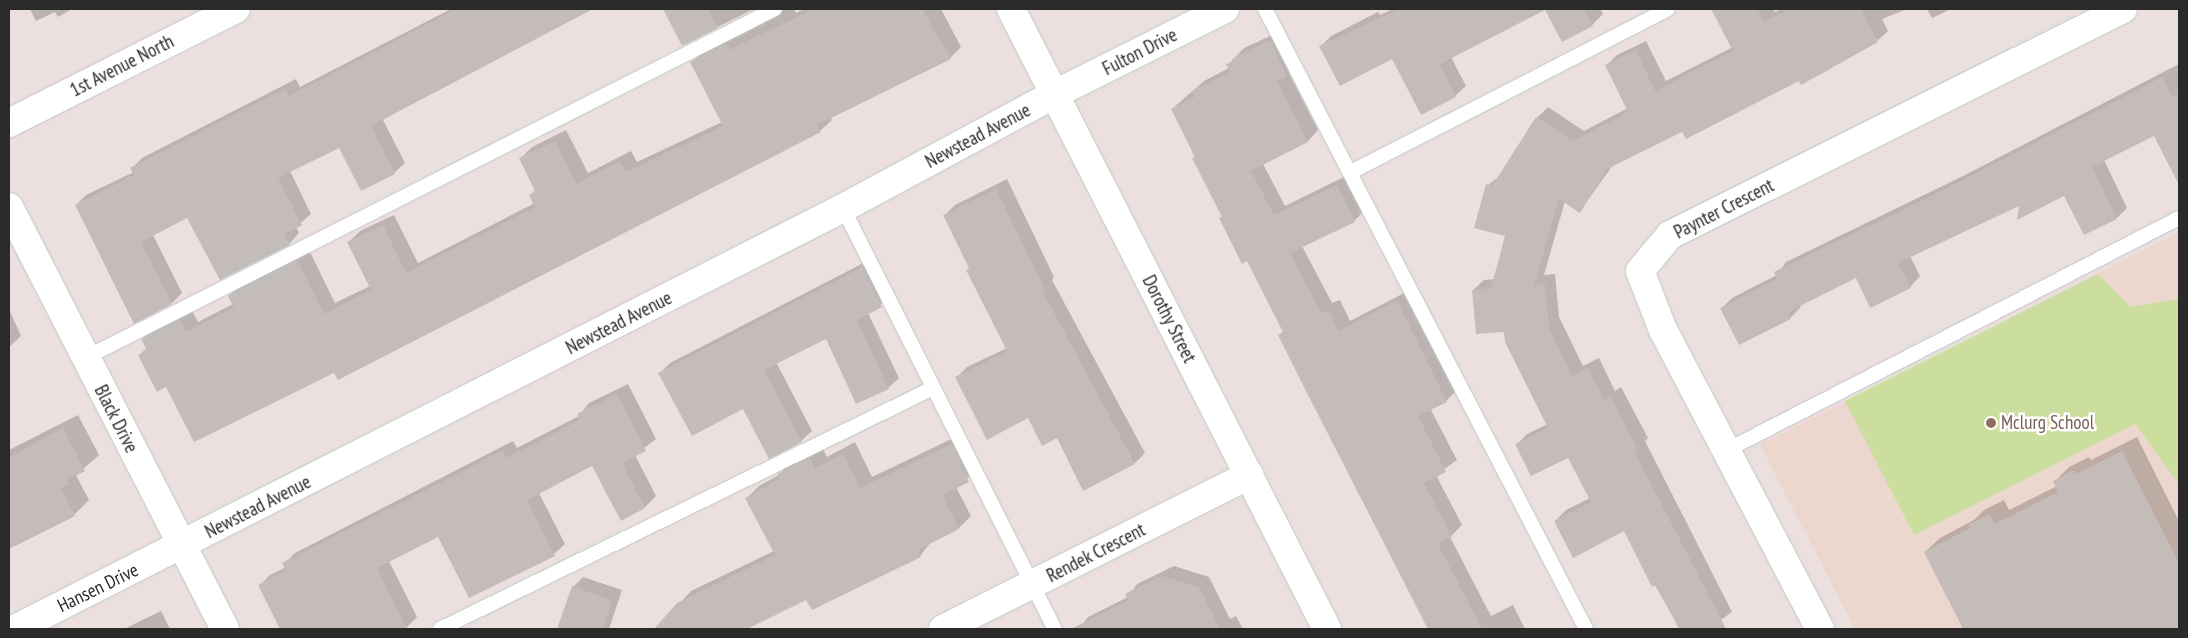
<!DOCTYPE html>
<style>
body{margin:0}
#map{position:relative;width:2188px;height:638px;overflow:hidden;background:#ebe0dd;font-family:"PT Sans Narrow",sans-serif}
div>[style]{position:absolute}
.education>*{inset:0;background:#ecd7ce}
.green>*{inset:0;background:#cbde9e}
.shadow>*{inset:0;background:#0003}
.building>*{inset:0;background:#c4bcb9}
.roads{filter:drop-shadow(0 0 1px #c2c9d0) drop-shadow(0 0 1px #c2c9d0)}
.service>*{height:14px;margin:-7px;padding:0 7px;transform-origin:7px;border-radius:7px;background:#fff}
.minor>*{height:28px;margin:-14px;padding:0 14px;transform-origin:14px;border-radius:14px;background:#fff}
.tertiary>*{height:28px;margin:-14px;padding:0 14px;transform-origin:14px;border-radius:14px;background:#fff}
.dots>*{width:14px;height:14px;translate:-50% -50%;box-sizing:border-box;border:2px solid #fff;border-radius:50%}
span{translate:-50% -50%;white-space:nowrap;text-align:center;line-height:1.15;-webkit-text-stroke:5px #fff;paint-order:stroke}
.street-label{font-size:19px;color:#2a2a2a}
.education-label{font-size:19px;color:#785e54}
.left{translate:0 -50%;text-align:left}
.frame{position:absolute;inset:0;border:10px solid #2a2a2a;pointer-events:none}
</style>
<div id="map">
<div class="education">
<i style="clip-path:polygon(2179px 232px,2179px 629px,1855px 629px,1760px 445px)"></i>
</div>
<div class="green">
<i style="clip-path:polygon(2098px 274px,2131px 307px,2179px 299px,2179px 484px,2135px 424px,1914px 535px,1845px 401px)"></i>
</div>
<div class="shadow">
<i style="clip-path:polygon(30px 9px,72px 9px,58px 17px,55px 12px,36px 21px)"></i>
<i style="clip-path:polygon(451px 9px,591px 9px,382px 118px,405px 163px,394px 173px,340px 147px,290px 171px,311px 214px,296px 227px,299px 233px,289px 244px,188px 217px,153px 235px,182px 293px,172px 303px,76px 205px,86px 195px,134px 172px,132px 168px,142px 158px,296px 79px,300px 87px)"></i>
<i style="clip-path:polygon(665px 9px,754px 9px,683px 44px)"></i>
<i style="clip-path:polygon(785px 9px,794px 9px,796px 13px,804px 9px,941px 9px,961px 47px,950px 58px,830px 117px,832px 120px,820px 131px,335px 372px,167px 385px,139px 355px,147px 348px,143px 339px,154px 328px,191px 309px,198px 322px,233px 304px,229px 296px,240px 285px,309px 250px,335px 303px,370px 286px,349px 242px,360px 231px,394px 215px,418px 263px,535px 203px,531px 195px,536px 189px,521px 158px,532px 147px,566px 130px,588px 173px,631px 151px,637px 162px,722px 122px,692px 62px,703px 51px)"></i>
<i style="clip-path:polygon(1393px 9px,1545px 9px,1451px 57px,1466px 86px,1455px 96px,1393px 58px,1321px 46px,1331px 36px,1378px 12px,1380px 15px)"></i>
<i style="clip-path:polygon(1545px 9px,1600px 9px,1603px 14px,1592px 25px,1562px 41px)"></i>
<i style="clip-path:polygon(1713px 9px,1773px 9px,1775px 12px,1782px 9px,1907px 9px,1882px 19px,1888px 31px,1877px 41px,1837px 62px,1830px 69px,1801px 84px,1799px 80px,1682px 130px,1613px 165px,1580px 211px,1565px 201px,1544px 275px,1555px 274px,1559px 317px,1583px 366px,1599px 358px,1615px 391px,1621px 387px,1648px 438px,1645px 441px,1732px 612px,1708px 629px,1680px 629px,1624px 530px,1555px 521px,1566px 510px,1590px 498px,1568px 456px,1517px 445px,1527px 434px,1548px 424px,1505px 330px,1473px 290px,1484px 280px,1495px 279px,1506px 235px,1488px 185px,1501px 175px,1537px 118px,1548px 107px,1584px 131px,1628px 108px,1607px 65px,1617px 55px,1646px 41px,1666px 81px,1733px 47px)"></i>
<i style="clip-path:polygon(1927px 9px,1951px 9px,1932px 18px)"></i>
<i style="clip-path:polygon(1281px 31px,1297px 65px,1289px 73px,1318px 130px,1308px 141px,1263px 164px,1285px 206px,1348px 175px,1365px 210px,1354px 221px,1302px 246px,1332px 303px,1340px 300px,1350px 321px,1408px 291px,1457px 390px,1446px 401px,1430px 408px,1457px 460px,1436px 475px,1462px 525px,1450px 537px,1491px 616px,1513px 605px,1525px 629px,1428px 629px,1280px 335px,1284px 331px,1248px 260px,1220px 219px,1223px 216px,1172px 109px,1204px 81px,1229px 68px,1228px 65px,1244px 48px)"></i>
<i style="clip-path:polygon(2179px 64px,2179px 150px,2166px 156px,2155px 134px,2104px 160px,2127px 208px,2117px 218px,2065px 195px,2021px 204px,1910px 256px,1920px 276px,1910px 287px,1856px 277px,1799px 305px,1801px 307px,1790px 318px,1722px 308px,1732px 298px,1777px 275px,1786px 262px,1963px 176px)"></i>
<i style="clip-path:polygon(1007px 179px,1054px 277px,1052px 280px,1145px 453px,1135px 463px,1057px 436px,1029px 417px,956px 378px,967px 367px,1007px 348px,945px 215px,955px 205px)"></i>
<i style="clip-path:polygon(873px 258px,892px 296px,868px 313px,899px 378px,888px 388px,826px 337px,776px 362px,812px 431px,801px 441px,743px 407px,660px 373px,670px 363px)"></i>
<i style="clip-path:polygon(9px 309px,21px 336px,9px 347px)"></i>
<i style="clip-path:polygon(628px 384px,656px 439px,635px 455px,656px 496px,645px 507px,621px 519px,593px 465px,539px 493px,565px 544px,554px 554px,438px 536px,389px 561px,417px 617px,406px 628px,281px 629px,259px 586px,270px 575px,286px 567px,284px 564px,295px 553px,513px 441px,517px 448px,579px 416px,589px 403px)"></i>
<i style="clip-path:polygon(78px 415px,99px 455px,76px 475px,89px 500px,75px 514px,9px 548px,9px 450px)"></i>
<i style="clip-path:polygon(964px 433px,980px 468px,956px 487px,971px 516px,959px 528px,931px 542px,920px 556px,718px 629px,656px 629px,691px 591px,774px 551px,747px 498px,759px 486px,779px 475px,790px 462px,822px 447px,827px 457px,855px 442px,872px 477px)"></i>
<i style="clip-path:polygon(2137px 437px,2179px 521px,2179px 629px,1964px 629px,1925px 552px,1940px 538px,1974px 520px,1984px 510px,2004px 500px,2009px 510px,2057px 486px,2054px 482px,2069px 467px,2089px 457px,2091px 460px)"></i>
<i style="clip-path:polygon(1174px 566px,1209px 577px,1230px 619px,1236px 616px,1243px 629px,1164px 629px,1163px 626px,1156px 629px,1079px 629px,1088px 617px,1128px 597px,1137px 584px)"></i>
<i style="clip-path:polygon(583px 577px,622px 590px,609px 629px,558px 629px,573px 587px)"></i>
<i style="clip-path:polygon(161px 611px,170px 629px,124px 629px)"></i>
</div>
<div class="building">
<i style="clip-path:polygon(456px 9px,593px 9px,371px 126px,395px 174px,361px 191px,339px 148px,278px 178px,302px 225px,284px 234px,290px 245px,220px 280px,187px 218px,141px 242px,172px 304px,134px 324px,75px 205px,134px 175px,130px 168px,285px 89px,289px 96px)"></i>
<i style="clip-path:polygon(663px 9px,708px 9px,718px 28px,682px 46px)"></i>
<i style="clip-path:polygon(814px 9px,922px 9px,951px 59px,817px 125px,821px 132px,338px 380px,334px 373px,194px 442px,166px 387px,157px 392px,138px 355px,147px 350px,141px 339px,180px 320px,186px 332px,234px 308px,228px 296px,297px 260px,324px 314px,371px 290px,347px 242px,383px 225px,406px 273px,535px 207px,529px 195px,535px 191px,519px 158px,555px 141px,576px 184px,620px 161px,626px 172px,723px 126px,690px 62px,726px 44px,729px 50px)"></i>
<i style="clip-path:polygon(1400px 9px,1584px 9px,1593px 26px,1562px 42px,1545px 10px,1440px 64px,1456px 97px,1421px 115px,1392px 59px,1340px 86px,1319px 46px)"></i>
<i style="clip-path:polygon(1711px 9px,1757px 9px,1764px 22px,1789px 9px,1861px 9px,1878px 42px,1801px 85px,1799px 81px,1686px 139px,1682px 132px,1607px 169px,1580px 213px,1559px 199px,1534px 285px,1545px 284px,1549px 328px,1572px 376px,1588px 368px,1604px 400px,1611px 397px,1638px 450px,1634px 451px,1726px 629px,1679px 629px,1656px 585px,1652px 587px,1624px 531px,1573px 558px,1554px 521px,1591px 502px,1568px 458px,1531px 476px,1515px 444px,1548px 428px,1505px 342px,1504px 332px,1476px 334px,1472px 290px,1491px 288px,1505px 236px,1474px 228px,1486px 184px,1492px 186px,1536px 117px,1573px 141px,1628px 112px,1605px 65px,1636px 50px,1655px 91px,1733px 51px)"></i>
<i style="clip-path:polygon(1270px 40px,1287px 77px,1277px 81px,1308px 142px,1251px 171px,1274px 215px,1337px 185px,1355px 222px,1290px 253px,1321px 313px,1328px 310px,1339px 331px,1397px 301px,1415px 337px,1447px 402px,1418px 416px,1446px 472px,1424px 483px,1452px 537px,1438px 544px,1482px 629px,1428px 629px,1308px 395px,1278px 335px,1283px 332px,1247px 261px,1242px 264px,1219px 218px,1222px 217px,1192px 158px,1195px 157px,1171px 109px,1195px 97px,1192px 91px,1230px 72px,1226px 64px,1233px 62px,1232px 59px)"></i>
<i style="clip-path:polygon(2162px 77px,2172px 97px,2179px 94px,2179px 185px,2154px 136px,2092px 167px,2117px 219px,2084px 235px,2064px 196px,2017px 220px,2019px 206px,1898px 263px,1911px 288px,1870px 308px,1856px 278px,1788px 312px,1791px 319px,1739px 345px,1720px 308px,1777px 279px,1774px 272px,1952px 186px)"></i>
<i style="clip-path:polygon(996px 189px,1045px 289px,1042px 290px,1135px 464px,1083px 491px,1057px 438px,1042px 446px,1028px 418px,987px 440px,955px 377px,1007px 351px,966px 270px,969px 268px,943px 215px)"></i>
<i style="clip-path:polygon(862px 267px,882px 307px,857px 320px,889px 389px,856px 404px,826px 339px,764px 370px,802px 442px,769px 459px,743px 409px,692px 436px,658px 373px)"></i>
<i style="clip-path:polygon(617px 394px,646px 451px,622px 463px,645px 508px,621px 521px,592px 466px,527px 500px,555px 556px,469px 598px,438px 537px,377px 568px,407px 629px,280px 629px,258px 585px,286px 571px,282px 563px,502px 451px,506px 458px,580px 420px,577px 414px)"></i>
<i style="clip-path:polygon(63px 428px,85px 471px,67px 480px,69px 484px,61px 488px,75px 516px,9px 549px,9px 457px)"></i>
<i style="clip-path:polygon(952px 444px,969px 482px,942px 495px,959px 529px,918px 550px,921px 557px,812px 610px,806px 600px,747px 629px,654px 629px,677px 603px,775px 555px,745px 498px,780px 479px,777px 474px,810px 458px,815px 468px,843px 454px,860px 488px)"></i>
<i style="clip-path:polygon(2122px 451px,2179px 563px,2179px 629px,1963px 629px,1924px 552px,1970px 528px,1968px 525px,1989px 514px,1995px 524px,2058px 492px,2053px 481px,2074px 470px,2076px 474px)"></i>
<i style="clip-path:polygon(1162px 576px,1199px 587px,1220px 629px,1071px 629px,1128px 600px,1125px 594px)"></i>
<i style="clip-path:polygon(572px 586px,612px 600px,603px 629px,557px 629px)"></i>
</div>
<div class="roads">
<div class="service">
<i style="left:1265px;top:9px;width:698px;rotate:62.63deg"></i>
<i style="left:1351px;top:172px;width:356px;rotate:-27.2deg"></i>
<i style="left:843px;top:208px;width:471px;rotate:63.3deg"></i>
<i style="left:85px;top:358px;width:773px;rotate:-26.83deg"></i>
<i style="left:1727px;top:450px;width:508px;rotate:-27.17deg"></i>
<i style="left:440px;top:629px;width:549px;rotate:-26.05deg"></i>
</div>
<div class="minor">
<i style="left:9px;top:207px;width:474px;rotate:62.9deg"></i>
<i style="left:15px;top:629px;width:929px;rotate:-26.95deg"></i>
<i style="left:843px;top:208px;width:241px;rotate:-28.3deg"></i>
<i style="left:1055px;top:94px;width:190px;rotate:-26.6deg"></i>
<i style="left:943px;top:629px;width:343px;rotate:-26.7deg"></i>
<i style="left:1820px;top:629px;width:338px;rotate:-117.7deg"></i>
<i style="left:1663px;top:330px;width:63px;rotate:-111.3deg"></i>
<i style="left:1640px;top:271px;width:47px;rotate:-50.2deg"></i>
<i style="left:1670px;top:235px;width:506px;rotate:-26.51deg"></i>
</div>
<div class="tertiary">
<i style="left:1011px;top:9px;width:696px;rotate:62.99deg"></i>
<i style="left:9px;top:123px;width:254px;rotate:-26.7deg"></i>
</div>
</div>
<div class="dots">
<i style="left:1991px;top:423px;background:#8d6e63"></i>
</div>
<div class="street-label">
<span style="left:1140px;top:52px;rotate:-27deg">Fulton Drive</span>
<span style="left:122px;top:66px;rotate:-27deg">1st Avenue North</span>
<span style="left:978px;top:136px;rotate:-28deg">Newstead Avenue</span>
<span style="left:1724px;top:209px;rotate:-27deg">Paynter Crescent</span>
<span style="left:1169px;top:319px;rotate:63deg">Dorothy Street</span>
<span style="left:619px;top:323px;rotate:-27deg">Newstead Avenue</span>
<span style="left:116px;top:419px;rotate:63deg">Black Drive</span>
<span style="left:258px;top:507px;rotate:-27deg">Newstead Avenue</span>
<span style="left:1096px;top:553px;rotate:-27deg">Rendek Crescent</span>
<span style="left:98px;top:588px;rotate:-26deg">Hansen Drive</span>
</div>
<div class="education-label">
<span class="left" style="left:2001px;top:423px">Mclurg School</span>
</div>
<div class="frame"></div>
</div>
